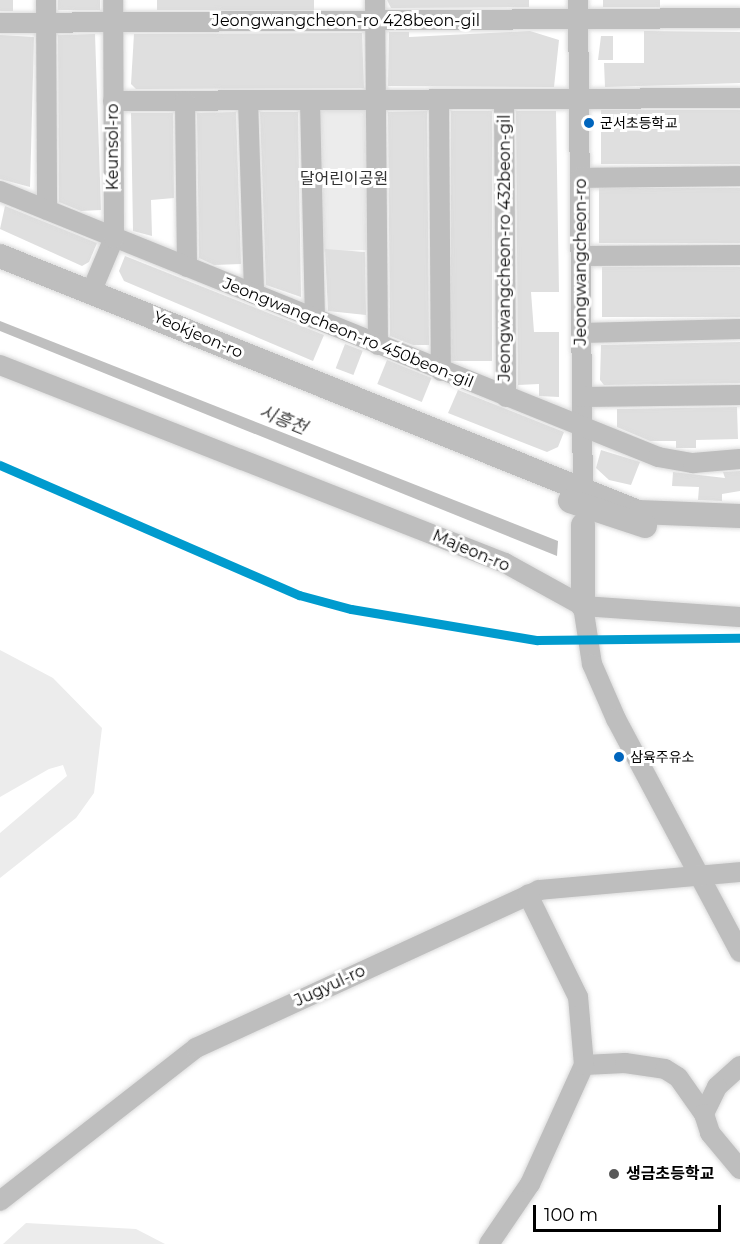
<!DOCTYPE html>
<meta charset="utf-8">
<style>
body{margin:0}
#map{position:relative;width:740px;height:1244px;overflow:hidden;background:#fff;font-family:Montserrat,"Noto Sans KR",sans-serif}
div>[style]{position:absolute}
.green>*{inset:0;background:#ececec;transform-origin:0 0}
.water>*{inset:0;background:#bfbfbf}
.building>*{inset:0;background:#dfdfdf;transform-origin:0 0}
.roads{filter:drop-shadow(0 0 2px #dbdbdb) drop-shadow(0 0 2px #dbdbdb)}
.minor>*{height:20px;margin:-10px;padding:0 10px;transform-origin:10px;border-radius:10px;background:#bebebe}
.major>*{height:24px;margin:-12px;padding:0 12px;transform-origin:12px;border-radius:12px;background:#bebebe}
.metro-1>*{height:9px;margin:-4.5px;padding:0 4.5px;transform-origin:4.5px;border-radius:4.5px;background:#009bce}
.dots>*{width:16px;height:16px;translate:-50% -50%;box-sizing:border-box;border:3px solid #fff;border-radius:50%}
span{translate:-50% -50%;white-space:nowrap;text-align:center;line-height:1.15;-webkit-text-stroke:6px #fff;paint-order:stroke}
.bus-label{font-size:14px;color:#000}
.left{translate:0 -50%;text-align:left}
.street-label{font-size:16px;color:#000}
.park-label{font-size:16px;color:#333}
.poi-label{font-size:16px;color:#000;font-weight:700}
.water-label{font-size:18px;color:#444;font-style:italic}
.scale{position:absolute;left:533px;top:1205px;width:188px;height:27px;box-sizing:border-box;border:3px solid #000;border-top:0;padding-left:8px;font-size:18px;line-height:21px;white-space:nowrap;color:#000;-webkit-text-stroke:4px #fff;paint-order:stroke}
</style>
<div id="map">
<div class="green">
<i style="left:366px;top:102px;width:148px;height:49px;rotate:88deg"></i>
<i style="clip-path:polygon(0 650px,53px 678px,102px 728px,94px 793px,76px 818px,0 878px,0 833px,67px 776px,63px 765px,49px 769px,0 797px)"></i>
<i style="clip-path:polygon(26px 1223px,136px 1229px,165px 1244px,3px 1244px)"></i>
</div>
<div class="water">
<i style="clip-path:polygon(0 321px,558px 541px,557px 556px,0 331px)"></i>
</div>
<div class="building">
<i style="left:0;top:0;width:13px;height:11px"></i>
<i style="left:58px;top:0;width:42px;height:10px"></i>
<i style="left:157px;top:0;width:157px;height:10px"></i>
<i style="clip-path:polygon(387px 0,529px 0,529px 7px,391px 8px)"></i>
<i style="left:603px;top:0;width:57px;height:7px"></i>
<i style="clip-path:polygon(530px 31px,559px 40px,554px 87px,388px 86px,389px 32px,409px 32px,409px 37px)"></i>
<i style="clip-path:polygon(644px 31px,740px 32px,740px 83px,605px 87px,604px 63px,644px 63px)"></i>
<i style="clip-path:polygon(95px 34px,101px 210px,81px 211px,59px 202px,58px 35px)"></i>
<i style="clip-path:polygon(134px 34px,362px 33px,364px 88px,136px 89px,131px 84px)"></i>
<i style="clip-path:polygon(0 35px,34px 37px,30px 187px,0 179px)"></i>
<i style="clip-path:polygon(601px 36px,613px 36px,613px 60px,598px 60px)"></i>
<i style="left:740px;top:110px;width:54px;height:139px;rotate:90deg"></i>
<i style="clip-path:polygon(427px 111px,429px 345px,413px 345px,390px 336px,388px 112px)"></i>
<i style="left:451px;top:111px;width:41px;height:250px"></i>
<i style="clip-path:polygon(516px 111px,556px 111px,559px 292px,531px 292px,534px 332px,559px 332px,559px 397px,539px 396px,539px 384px,518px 385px)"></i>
<i style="clip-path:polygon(236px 112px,241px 264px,214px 265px,199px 258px,197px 113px)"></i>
<i style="clip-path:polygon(260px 112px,298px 112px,301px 297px,266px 285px)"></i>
<i style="clip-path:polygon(131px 113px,173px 113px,174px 198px,151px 200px,152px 236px,133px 231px)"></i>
<i style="left:740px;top:188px;width:55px;height:141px;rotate:90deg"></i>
<i style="clip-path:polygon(5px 206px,97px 243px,89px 262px,82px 266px,0 229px)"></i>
<i style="clip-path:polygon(325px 249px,365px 252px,366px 315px,328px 311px)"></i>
<i style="clip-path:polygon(125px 256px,324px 335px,313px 361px,124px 281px,119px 271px)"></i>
<i style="left:740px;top:267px;width:50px;height:138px;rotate:90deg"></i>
<i style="clip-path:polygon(740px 342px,740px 383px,604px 385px,600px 380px,601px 345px)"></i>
<i style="left:345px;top:344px;width:19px;height:26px;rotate:21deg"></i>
<i style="left:387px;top:360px;width:48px;height:26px;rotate:22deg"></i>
<i style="clip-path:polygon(458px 390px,564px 432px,558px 447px,547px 452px,448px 413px)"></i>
<i style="clip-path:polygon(737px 407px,738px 439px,696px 440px,696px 448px,676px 448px,676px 441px,650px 441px,617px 427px,617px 409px)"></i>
<i style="clip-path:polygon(601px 450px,640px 462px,631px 485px,609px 480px,596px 468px)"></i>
<i style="clip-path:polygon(740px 471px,740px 491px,722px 494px,722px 501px,698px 500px,699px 487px,672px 486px,673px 472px,725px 478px,723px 472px)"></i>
</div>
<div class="roads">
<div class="minor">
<i style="left:46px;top:0;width:210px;rotate:89.7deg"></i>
<i style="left:375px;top:0;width:345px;rotate:89.5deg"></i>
<i style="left:578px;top:0;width:501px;rotate:89.43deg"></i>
<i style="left:0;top:23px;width:740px;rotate:-0.39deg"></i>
<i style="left:439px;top:99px;width:272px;rotate:89.6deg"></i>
<i style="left:504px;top:99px;width:298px;rotate:89.6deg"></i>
<i style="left:248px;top:100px;width:194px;rotate:88.2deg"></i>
<i style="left:310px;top:100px;width:219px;rotate:88.7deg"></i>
<i style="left:113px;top:101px;width:627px;rotate:-0.27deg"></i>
<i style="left:185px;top:101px;width:166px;rotate:89.3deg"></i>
<i style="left:580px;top:178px;width:160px;rotate:-0.7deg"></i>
<i style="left:0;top:191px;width:710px;rotate:22.01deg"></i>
<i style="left:658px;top:457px;width:36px;rotate:10deg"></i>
<i style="left:693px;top:463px;width:47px;rotate:-4.9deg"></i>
<i style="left:581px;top:256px;width:159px;rotate:-0.4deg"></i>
<i style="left:92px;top:290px;width:56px;rotate:-67.1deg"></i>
<i style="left:114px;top:238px;width:238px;rotate:-90.2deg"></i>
<i style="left:581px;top:333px;width:159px;rotate:-1.4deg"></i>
<i style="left:0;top:365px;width:542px;rotate:21.41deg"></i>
<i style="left:505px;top:563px;width:89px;rotate:28.9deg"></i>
<i style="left:583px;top:606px;width:157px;rotate:4deg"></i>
<i style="left:582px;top:397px;width:158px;rotate:-0.7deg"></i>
<i style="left:583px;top:606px;width:59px;rotate:81.2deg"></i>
<i style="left:592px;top:664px;width:60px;rotate:66.4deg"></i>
<i style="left:616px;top:719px;width:264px;rotate:62deg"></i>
<i style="left:584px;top:1065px;width:41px;rotate:-2.8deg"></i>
<i style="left:625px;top:1063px;width:40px;rotate:8.5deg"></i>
<i style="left:665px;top:1069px;width:15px;rotate:32deg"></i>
<i style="left:678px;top:1077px;width:45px;rotate:54.9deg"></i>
<i style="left:740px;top:1066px;width:31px;rotate:138deg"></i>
<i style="left:717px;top:1087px;width:30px;rotate:116deg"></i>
<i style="left:704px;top:1114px;width:20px;rotate:72deg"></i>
<i style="left:710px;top:1133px;width:47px;rotate:50.2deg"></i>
<i style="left:0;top:1201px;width:249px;rotate:-38deg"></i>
<i style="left:196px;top:1048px;width:378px;rotate:-24.7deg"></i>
<i style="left:539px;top:890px;width:202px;rotate:-5.1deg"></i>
<i style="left:489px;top:1244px;width:73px;rotate:-55.7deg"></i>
<i style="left:530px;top:1184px;width:131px;rotate:-65.6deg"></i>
<i style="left:584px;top:1065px;width:68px;rotate:-95deg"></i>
<i style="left:578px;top:997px;width:114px;rotate:-116.1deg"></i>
</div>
<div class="major">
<i style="left:0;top:256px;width:687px;rotate:21.86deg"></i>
<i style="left:638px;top:512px;width:102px;rotate:2.2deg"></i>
<i style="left:570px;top:501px;width:79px;rotate:18.4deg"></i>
<i style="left:583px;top:606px;width:81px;rotate:-90deg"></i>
</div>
</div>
<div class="metro-1">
<i style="left:0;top:465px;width:326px;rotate:23.5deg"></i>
<i style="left:299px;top:595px;width:54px;rotate:15.1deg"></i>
<i style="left:351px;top:609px;width:189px;rotate:9.5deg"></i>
<i style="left:537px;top:640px;width:203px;rotate:-0.6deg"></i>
</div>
<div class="dots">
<i style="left:589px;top:123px;background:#0065bd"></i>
<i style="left:619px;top:757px;background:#0065bd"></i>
<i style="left:614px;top:1174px;background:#595959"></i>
</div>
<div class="bus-label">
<span class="left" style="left:600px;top:123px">군서초등학교</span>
<span class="left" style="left:630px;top:757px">삼육주유소</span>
</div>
<div class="street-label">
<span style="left:346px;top:21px">Jeongwangcheon-ro 428beon-gil</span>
<span style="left:113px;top:147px;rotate:-90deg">Keunsol-ro</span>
<span style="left:505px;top:248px;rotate:-90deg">Jeongwangcheon-ro 432beon-gil</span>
<span style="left:581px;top:262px;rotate:-90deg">Jeongwangcheon-ro</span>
<span style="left:348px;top:333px;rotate:22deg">Jeongwangcheon-ro 450beon-gil</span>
<span style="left:198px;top:335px;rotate:23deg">Yeokjeon-ro</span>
<span style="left:471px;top:551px;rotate:23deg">Majeon-ro</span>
<span style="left:330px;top:986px;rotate:-25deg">Jugyul-ro</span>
</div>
<div class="park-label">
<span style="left:344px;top:179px">달어린이공원</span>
</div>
<div class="poi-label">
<span class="left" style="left:626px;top:1174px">생금초등학교</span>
</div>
<div class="water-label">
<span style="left:283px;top:420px;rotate:22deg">시흥천</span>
</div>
<div class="scale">100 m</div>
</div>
